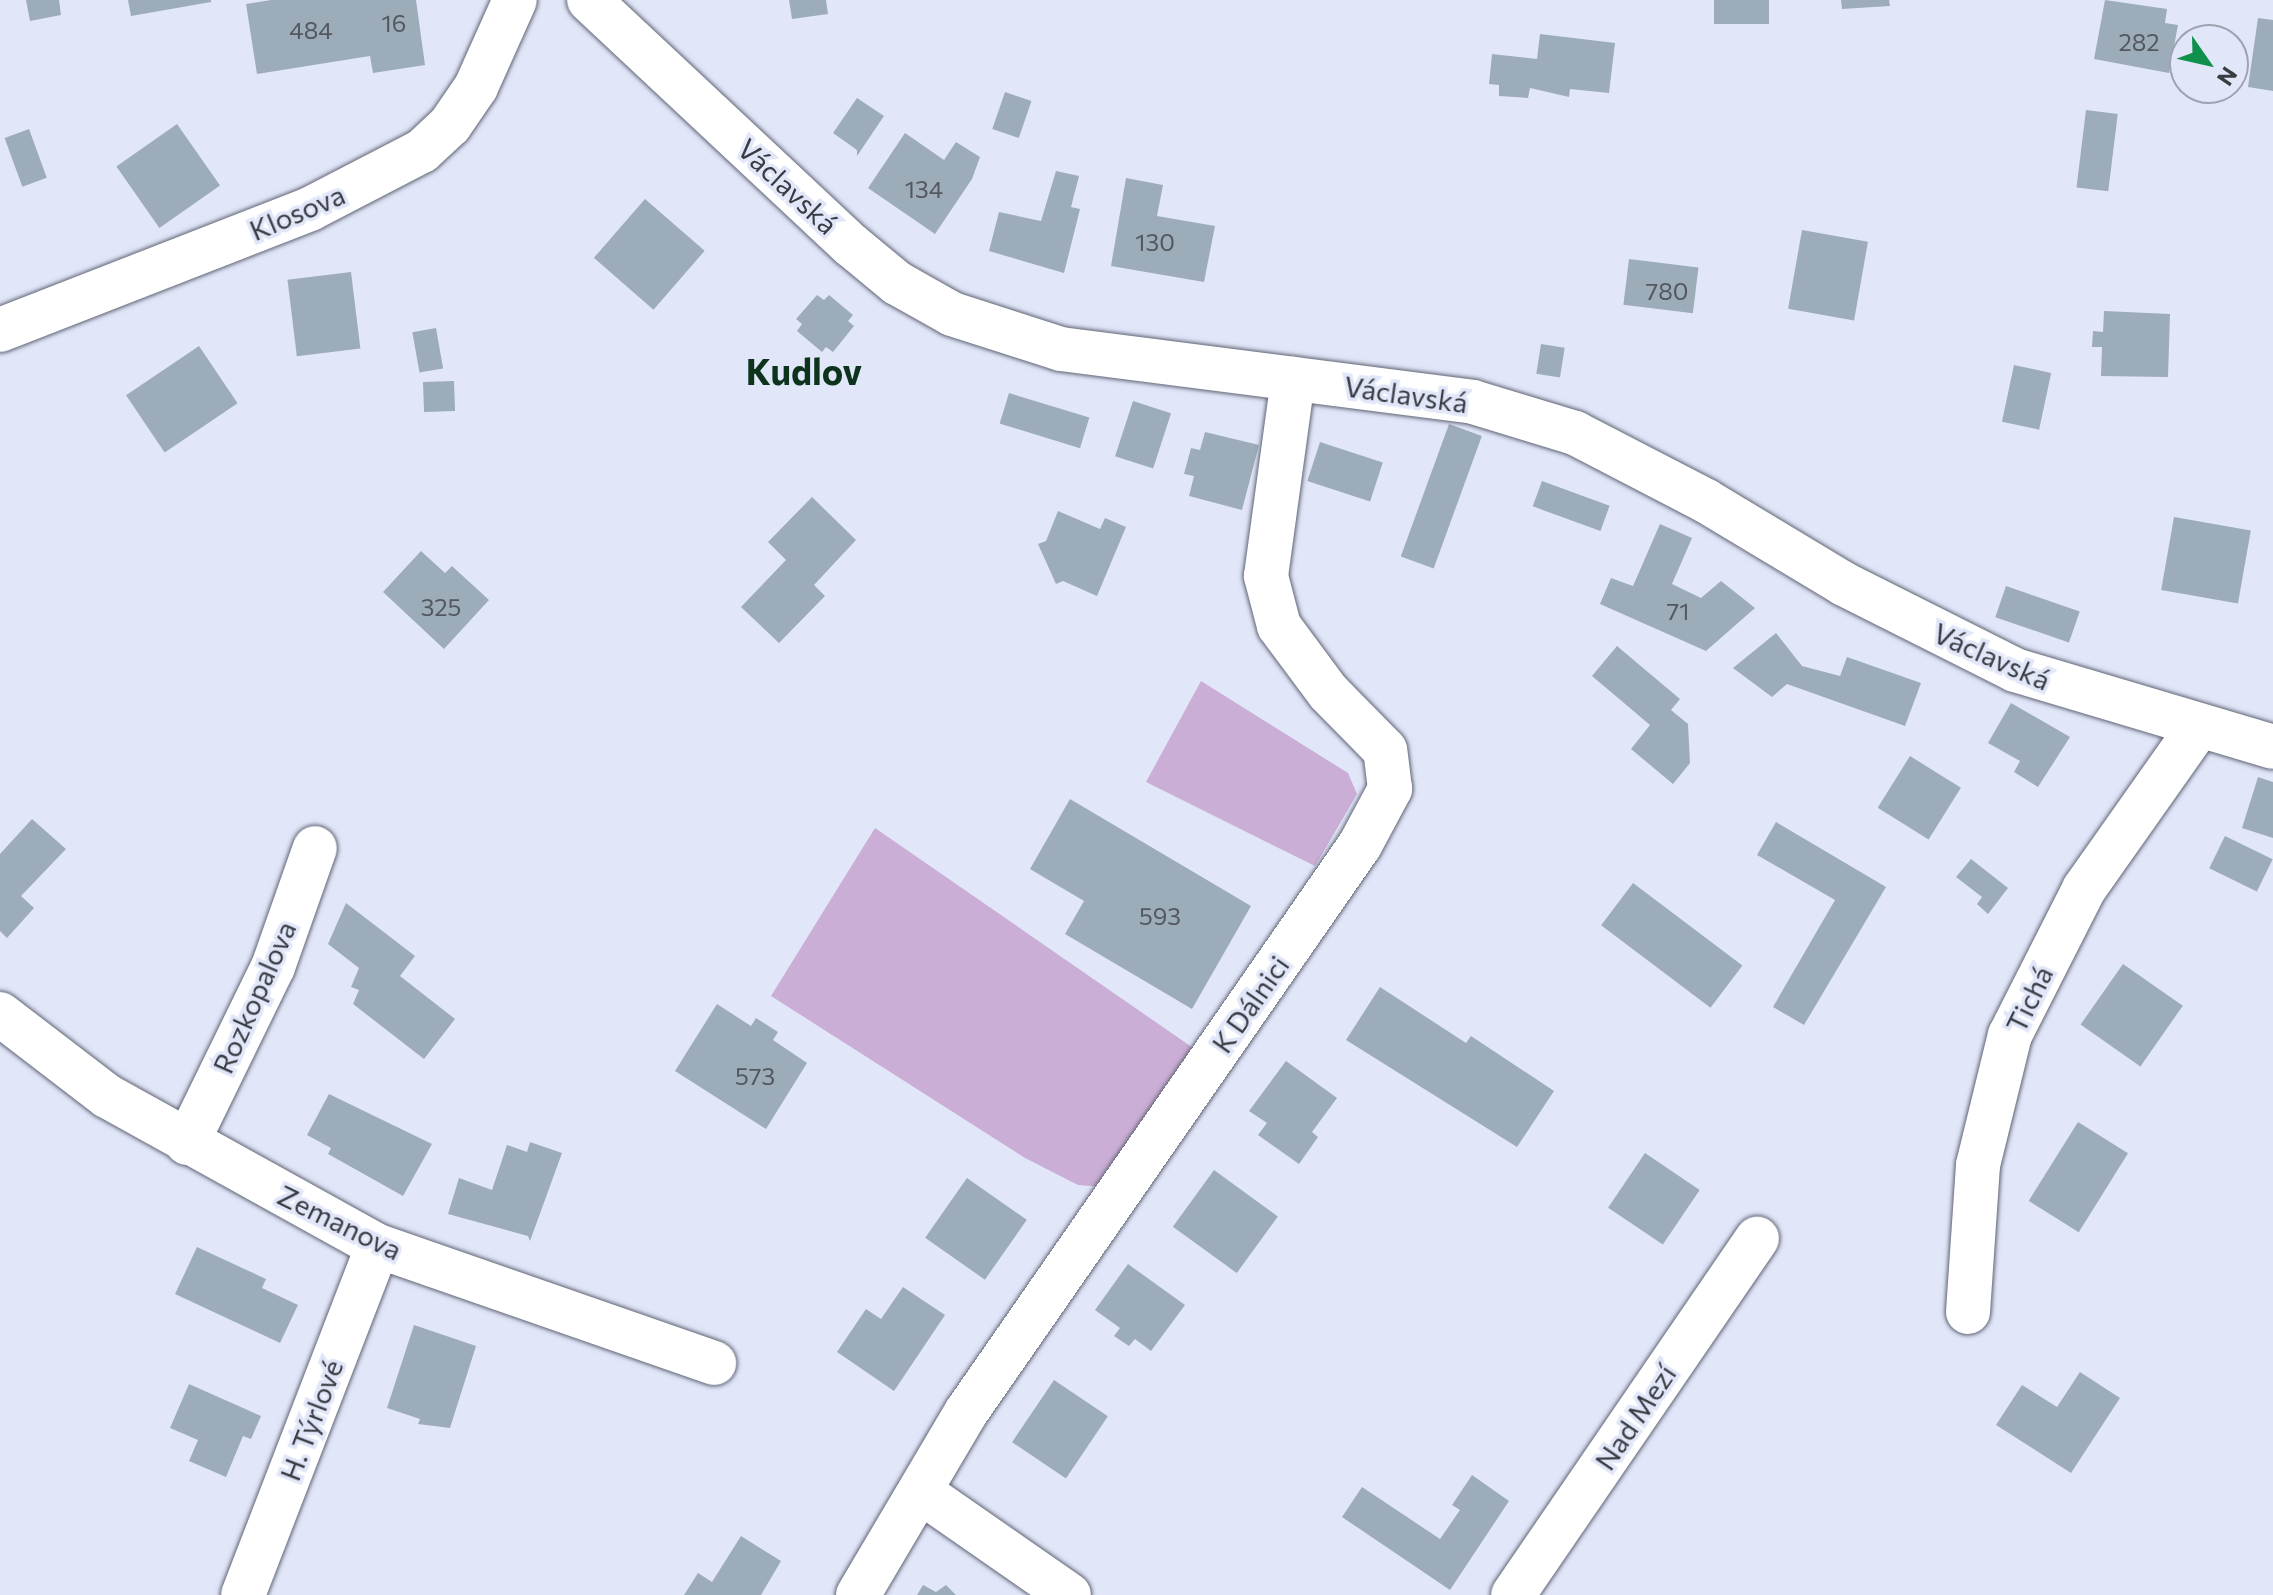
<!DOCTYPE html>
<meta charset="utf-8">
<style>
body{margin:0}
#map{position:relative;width:2273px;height:1595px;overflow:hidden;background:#e1e7f9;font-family:Commissioner,sans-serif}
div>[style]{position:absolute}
.green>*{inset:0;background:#cbaed6}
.building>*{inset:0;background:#9dacb9;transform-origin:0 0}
.roads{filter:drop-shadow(0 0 2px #606575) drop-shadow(0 0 2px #606575)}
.street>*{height:44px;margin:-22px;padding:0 22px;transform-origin:22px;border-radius:22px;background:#fff}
.secondary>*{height:44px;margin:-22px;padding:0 22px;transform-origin:22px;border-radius:22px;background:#fff}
span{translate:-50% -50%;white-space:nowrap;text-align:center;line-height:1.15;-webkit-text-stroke:7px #e1e7f9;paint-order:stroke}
.number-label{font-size:24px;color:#535860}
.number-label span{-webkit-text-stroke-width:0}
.street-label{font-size:28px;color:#3a3c43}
.district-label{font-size:36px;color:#0e331c;font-weight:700}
.north{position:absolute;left:2169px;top:24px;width:80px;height:80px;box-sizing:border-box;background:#e1e7f9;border:2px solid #9ea3b0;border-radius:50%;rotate:124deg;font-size:22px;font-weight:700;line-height:32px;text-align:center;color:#3a3c43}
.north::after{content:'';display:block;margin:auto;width:28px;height:36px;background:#10904d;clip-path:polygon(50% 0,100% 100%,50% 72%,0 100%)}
</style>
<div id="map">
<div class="green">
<i style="clip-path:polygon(1201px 681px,1348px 773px,1357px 794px,1315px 866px,1146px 782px)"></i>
<i style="clip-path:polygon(875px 828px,1199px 1052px,1102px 1187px,1078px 1185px,1025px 1158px,771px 996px)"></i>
</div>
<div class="building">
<i style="clip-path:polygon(26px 0,59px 0,61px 15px,30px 21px)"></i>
<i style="clip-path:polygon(128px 0,211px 0,211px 2px,131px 16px)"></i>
<i style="clip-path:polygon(271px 0,416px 0,425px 65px,373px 73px,370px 56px,257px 74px,246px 4px)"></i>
<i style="clip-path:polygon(789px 0,826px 0,828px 14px,792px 19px)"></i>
<i style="left:1714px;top:0;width:55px;height:24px"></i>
<i style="clip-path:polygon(1841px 0,1889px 0,1890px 6px,1842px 9px)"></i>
<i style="clip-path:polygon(2105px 0,2167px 9px,2165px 23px,2178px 25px,2169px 73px,2094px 59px)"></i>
<i style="clip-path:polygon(2258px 18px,2273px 20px,2273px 91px,2248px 87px)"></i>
<i style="clip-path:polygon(1540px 34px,1615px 43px,1609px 93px,1570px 89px,1569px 97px,1530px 88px,1528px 98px,1499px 96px,1499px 85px,1489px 84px,1492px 54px,1537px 59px)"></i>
<i style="left:1005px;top:92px;width:28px;height:39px;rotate:19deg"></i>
<i style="clip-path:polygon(857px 98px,884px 116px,857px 156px,857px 150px,833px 133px)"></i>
<i style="left:2086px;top:110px;width:32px;height:78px;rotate:7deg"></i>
<i style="left:177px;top:124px;width:75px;height:74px;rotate:55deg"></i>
<i style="left:29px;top:129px;width:52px;height:26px;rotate:70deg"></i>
<i style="clip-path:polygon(905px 133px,944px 160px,956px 142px,980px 157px,972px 179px,935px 234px,868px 188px)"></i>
<i style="clip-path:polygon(1056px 171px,1079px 176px,1071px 207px,1080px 209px,1064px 273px,989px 251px,999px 212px,1041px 221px)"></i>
<i style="clip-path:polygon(1126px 178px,1163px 185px,1157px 216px,1215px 226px,1204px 282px,1111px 266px)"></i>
<i style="left:645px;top:199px;width:79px;height:78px;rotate:41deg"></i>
<i style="left:1802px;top:230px;width:67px;height:80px;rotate:10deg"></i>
<i style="left:1629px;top:259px;width:70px;height:46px;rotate:7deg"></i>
<i style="left:351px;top:272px;width:77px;height:64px;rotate:83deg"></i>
<i style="clip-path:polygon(817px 295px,824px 300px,829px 295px,853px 315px,848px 321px,854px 326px,833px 352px,826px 347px,822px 352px,797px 331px,802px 324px,796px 319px)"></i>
<i style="clip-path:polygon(2104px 311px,2170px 314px,2168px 377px,2101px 376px,2102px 347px,2092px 347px,2093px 331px,2103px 332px)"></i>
<i style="left:436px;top:328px;width:41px;height:24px;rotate:80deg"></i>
<i style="left:1541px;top:344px;width:24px;height:30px;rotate:9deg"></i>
<i style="left:199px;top:346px;width:69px;height:88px;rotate:56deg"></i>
<i style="left:2014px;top:365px;width:38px;height:58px;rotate:12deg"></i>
<i style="left:454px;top:381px;width:30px;height:31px;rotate:88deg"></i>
<i style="left:1009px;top:393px;width:84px;height:32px;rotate:17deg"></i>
<i style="left:1133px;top:401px;width:40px;height:58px;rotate:18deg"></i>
<i style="left:1449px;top:424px;width:35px;height:141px;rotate:20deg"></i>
<i style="clip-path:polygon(1205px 432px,1259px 445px,1242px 510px,1189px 496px,1194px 476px,1184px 474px,1191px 448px,1200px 450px)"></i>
<i style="left:1320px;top:442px;width:66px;height:41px;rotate:18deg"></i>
<i style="left:1542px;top:481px;width:72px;height:27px;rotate:20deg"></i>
<i style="clip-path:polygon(812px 497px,856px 540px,814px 585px,825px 596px,779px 643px,741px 607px,786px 560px,768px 542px)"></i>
<i style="clip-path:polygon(1058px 511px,1100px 529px,1105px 518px,1126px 527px,1097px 596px,1063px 581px,1056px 584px,1038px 544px,1046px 541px)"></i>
<i style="left:2174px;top:517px;width:78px;height:74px;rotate:10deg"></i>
<i style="clip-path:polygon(1660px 524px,1692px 538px,1672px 584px,1701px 598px,1721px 581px,1755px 608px,1706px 651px,1600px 604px,1611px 578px,1633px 586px)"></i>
<i style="clip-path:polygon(421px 551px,445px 573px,452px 566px,489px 600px,444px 649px,383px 592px)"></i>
<i style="left:2006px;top:586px;width:78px;height:33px;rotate:19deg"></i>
<i style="clip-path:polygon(1776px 633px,1802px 666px,1840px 676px,1847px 657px,1921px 683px,1905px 726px,1787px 684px,1772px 697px,1733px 668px)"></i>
<i style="clip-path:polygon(1617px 646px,1680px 699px,1671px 710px,1688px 724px,1690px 763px,1673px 784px,1631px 749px,1650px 725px,1592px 676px)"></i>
<i style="clip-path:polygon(2011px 703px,2070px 737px,2038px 787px,2014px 772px,2020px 761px,1988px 743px)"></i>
<i style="left:1910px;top:756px;width:60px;height:61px;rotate:32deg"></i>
<i style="clip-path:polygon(2258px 777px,2273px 782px,2273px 838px,2242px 828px)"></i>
<i style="clip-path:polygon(1070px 799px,1251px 906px,1192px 1009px,1065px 934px,1084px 901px,1030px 869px)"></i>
<i style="clip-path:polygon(32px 819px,66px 849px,21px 896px,34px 908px,7px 938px,0 931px,0 854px)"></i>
<i style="clip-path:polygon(1776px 822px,1886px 887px,1804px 1025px,1773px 1007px,1835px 900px,1757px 855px)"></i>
<i style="left:2225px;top:836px;width:53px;height:36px;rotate:26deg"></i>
<i style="clip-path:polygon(1971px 859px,2008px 888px,1988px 914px,1977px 904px,1982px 897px,1956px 877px)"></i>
<i style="left:1633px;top:883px;width:137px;height:53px;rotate:37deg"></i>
<i style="clip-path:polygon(346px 903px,415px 956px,400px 976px,455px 1019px,424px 1059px,353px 1004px,359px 990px,351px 987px,359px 968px,328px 944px)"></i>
<i style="left:2123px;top:964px;width:73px;height:74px;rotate:35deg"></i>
<i style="clip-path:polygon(1380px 987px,1466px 1043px,1471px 1036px,1554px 1091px,1517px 1147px,1346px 1040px)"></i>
<i style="clip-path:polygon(717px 1004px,751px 1026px,756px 1018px,778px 1032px,773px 1040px,807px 1063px,766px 1129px,675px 1071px)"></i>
<i style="clip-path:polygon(1286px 1061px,1337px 1098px,1312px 1132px,1318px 1137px,1299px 1164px,1258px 1135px,1267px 1123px,1249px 1111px)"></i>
<i style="clip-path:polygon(329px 1094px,432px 1144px,403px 1196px,328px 1154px,331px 1148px,307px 1135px)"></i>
<i style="left:2078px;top:1122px;width:59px;height:93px;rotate:32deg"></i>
<i style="clip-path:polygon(530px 1142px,562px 1153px,530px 1241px,528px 1236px,448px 1214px,459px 1178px,492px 1190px,507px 1145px,527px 1152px)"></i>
<i style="left:1645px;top:1153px;width:66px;height:66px;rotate:34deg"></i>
<i style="left:1214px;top:1170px;width:79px;height:70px;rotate:36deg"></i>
<i style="left:967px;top:1178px;width:73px;height:73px;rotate:35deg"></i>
<i style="clip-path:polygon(197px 1247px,266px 1279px,262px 1288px,298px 1305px,280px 1343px,175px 1294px)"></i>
<i style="clip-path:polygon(1128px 1264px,1185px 1305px,1151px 1351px,1135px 1339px,1129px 1346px,1114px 1336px,1120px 1328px,1095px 1310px)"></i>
<i style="clip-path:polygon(903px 1287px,945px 1315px,894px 1391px,837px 1352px,866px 1309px,881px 1319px)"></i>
<i style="clip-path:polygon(414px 1325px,476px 1346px,450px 1428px,418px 1424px,420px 1419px,387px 1408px)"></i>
<i style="clip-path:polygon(2080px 1372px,2120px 1398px,2071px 1473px,1996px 1425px,2022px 1385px,2057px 1407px)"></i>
<i style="left:1054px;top:1380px;width:65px;height:75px;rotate:34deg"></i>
<i style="clip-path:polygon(189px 1384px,261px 1416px,251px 1439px,243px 1436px,226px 1477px,189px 1461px,198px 1440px,170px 1428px)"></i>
<i style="clip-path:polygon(1472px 1475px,1509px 1501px,1450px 1590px,1342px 1517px,1362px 1487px,1440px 1539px,1460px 1510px,1452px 1505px)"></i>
<i style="clip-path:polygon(741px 1536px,781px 1561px,761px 1595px,684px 1595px,698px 1573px,712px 1582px)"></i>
<i style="clip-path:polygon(923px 1585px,936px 1592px,946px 1585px,956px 1595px,917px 1595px)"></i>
</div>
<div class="roads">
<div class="street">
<i style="left:0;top:330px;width:333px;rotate:-21.3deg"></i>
<i style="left:310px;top:209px;width:126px;rotate:-27.4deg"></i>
<i style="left:422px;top:151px;width:38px;rotate:-43deg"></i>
<i style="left:450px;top:125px;width:46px;rotate:-55.6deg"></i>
<i style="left:476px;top:87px;width:95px;rotate:-65.9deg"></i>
<i style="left:0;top:1014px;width:135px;rotate:37.5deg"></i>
<i style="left:107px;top:1096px;width:310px;rotate:29deg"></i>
<i style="left:378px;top:1246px;width:356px;rotate:19.2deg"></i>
<i style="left:187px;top:1143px;width:196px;rotate:-64deg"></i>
<i style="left:273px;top:967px;width:126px;rotate:-70.6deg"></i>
<i style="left:1968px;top:1312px;width:147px;rotate:-86.1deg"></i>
<i style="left:1978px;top:1165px;width:134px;rotate:-76.2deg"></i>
<i style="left:2010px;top:1035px;width:164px;rotate:-63.1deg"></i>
<i style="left:2084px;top:889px;width:199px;rotate:-54.8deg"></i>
<i style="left:921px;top:1492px;width:180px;rotate:34.8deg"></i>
<i style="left:243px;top:1595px;width:374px;rotate:-68.9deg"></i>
<i style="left:858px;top:1595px;width:214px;rotate:-59.4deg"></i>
<i style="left:967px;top:1411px;width:689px;rotate:-55.23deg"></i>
<i style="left:1360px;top:845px;width:64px;rotate:-61.8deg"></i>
<i style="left:1390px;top:789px;width:39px;rotate:-97deg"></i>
<i style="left:1385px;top:750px;width:81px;rotate:-134.5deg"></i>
<i style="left:1328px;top:692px;width:82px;rotate:-126.6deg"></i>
<i style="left:1279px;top:626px;width:52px;rotate:-104.6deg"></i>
<i style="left:1266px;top:576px;width:199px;rotate:-82.2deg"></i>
<i style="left:1513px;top:1595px;width:432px;rotate:-55.6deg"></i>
</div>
<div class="secondary">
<i style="left:589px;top:0;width:359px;rotate:43.1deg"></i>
<i style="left:851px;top:245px;width:60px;rotate:39.6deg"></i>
<i style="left:897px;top:283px;width:63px;rotate:29.4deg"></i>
<i style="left:952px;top:314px;width:114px;rotate:17.8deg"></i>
<i style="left:1061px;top:349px;width:415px;rotate:7.3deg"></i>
<i style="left:1473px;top:402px;width:107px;rotate:16.9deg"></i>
<i style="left:1575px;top:433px;width:148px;rotate:27.4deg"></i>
<i style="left:1706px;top:501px;width:161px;rotate:31deg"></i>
<i style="left:1844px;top:584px;width:191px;rotate:26.7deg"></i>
<i style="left:2015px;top:670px;width:269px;rotate:16.6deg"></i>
</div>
</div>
<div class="number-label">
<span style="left:394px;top:23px">16</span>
<span style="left:311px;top:30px">484</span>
<span style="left:2139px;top:42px">282</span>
<span style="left:924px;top:189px">134</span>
<span style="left:1155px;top:242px">130</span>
<span style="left:1667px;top:291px">780</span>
<span style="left:441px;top:607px">325</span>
<span style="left:1678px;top:611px">71</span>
<span style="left:1160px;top:916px">593</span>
<span style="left:755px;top:1076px">573</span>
</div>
<div class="street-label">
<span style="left:788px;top:186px;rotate:43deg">Václavská</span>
<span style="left:297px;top:212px;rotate:-23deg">Klosova</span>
<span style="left:1406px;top:394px;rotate:8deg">Václavská</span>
<span style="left:1992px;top:656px;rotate:24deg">Václavská</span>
<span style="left:254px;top:997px;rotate:-66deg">Rozkopalova</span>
<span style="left:2029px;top:999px;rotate:-64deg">Tichá</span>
<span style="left:1250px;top:1004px;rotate:-55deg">K Dálnici</span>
<span style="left:340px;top:1222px;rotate:26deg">Zemanova</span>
<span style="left:1635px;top:1417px;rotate:-56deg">Nad Mezí</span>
<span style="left:311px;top:1420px;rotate:-69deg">H. Týrlové</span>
</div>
<div class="district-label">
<span style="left:804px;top:371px">Kudlov</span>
</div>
<div class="north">N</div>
</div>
